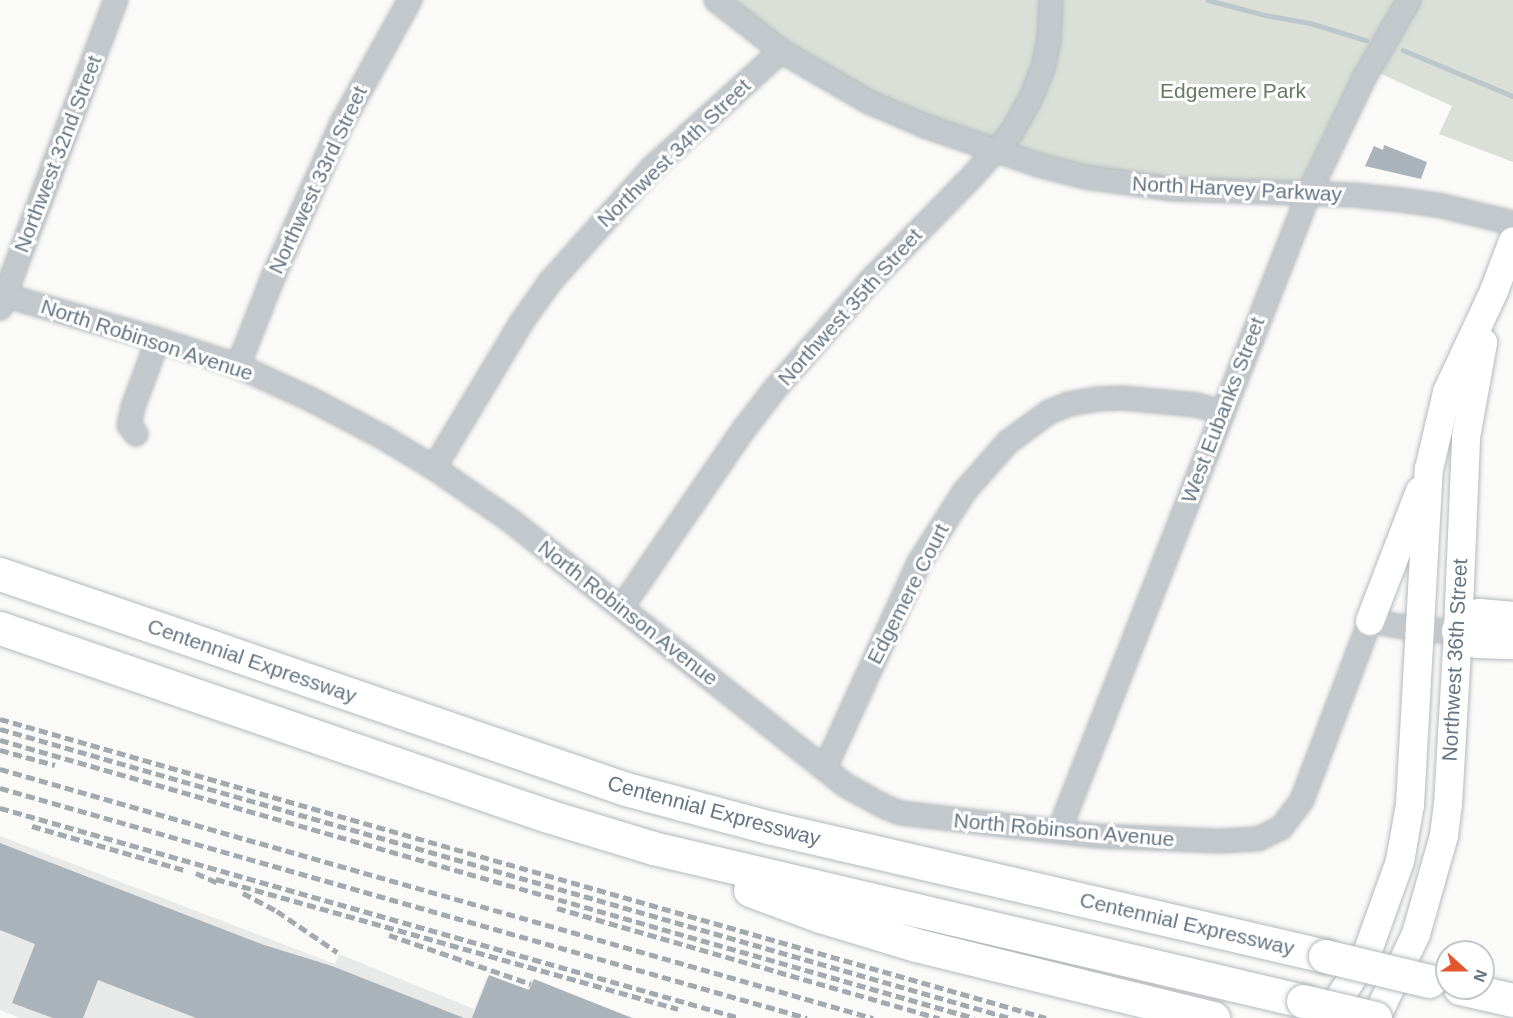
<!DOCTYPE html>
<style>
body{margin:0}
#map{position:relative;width:1513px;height:1018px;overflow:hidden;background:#fafaf8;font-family:Helvetica,sans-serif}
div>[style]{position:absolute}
.built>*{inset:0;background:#e8e9e9}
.green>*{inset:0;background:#dadfd7}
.stream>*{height:4.5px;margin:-2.25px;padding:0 2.25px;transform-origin:2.25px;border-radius:2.25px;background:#bbc7cb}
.building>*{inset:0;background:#aab3b9}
.roads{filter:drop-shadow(0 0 2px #b5babe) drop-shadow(0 0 2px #b5babe)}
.minor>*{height:22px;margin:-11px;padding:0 11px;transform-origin:11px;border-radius:11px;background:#c3c8cc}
.major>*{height:28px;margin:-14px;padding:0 14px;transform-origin:14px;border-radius:14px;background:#fff}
.highway>*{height:33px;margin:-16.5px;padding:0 16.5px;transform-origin:16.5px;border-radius:16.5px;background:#fff}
.rail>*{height:4.5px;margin-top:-2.25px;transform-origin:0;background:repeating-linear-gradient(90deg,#a2aab0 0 9px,transparent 0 13.5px)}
.bridges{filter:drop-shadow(0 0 2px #b4b9bd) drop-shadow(0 0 2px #b4b9bd)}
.highway-bridge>*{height:33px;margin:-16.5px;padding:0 16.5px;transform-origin:16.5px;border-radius:16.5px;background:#fff}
span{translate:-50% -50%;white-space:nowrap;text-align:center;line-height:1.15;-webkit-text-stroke:6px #fff;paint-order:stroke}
.park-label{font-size:21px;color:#687a64}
.street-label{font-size:21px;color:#657683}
.north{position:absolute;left:1435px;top:940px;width:60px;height:60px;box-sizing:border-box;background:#fff;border:2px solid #c1c8cd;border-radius:50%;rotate:111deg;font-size:16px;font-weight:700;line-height:24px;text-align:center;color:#657683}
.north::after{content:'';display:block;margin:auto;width:21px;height:27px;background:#e4572e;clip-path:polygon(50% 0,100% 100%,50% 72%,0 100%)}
</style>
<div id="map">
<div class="built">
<i style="clip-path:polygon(0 836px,335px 964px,339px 954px,474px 1009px,487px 977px,526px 992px,531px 979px,634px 1018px,20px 1018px,0 1010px)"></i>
</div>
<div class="green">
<i style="clip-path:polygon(731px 0,1513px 0,1513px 162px,1439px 134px,1452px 106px,1359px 64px,1302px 181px,1296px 184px,1158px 179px,1099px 171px,1028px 154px,908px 111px,815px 61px)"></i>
</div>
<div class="stream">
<i style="left:1208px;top:0;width:59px;rotate:14.7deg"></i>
<i style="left:1265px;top:15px;width:46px;rotate:10.1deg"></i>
<i style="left:1310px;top:23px;width:59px;rotate:16.9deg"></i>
<i style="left:1403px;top:50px;width:119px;rotate:22.7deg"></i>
</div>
<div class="building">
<i style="clip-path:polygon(1384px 145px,1427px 162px,1421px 179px,1365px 166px,1374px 146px,1383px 150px)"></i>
<i style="clip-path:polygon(0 843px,264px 945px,332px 966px,464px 1018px,196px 1018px,98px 980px,83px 1018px,53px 1018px,12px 1003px,35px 944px,0 930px)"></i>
<i style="clip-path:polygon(489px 975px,529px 990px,534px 979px,632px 1018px,472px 1018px)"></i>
</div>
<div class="roads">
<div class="minor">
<i style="left:716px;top:0;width:83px;rotate:38.1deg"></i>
<i style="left:781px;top:51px;width:102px;rotate:30.1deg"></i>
<i style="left:869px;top:102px;width:61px;rotate:23.2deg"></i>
<i style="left:925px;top:126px;width:120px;rotate:19deg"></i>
<i style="left:1038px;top:165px;width:49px;rotate:14.3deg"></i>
<i style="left:1085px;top:177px;width:87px;rotate:7.9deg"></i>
<i style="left:1171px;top:189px;width:183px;rotate:1.9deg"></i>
<i style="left:1354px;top:195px;width:47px;rotate:6.1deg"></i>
<i style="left:1401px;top:200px;width:37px;rotate:8deg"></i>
<i style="left:1438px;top:205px;width:77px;rotate:13.5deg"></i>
<i style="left:0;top:294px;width:170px;rotate:16.1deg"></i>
<i style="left:163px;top:341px;width:79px;rotate:18.4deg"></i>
<i style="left:238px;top:366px;width:84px;rotate:24.7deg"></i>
<i style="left:314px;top:401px;width:78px;rotate:27.6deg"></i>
<i style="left:383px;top:437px;width:60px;rotate:31.3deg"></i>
<i style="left:434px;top:468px;width:93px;rotate:34.5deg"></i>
<i style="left:511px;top:521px;width:426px;rotate:38.3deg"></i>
<i style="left:845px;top:785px;width:46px;rotate:28.8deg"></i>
<i style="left:885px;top:807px;width:17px;rotate:21deg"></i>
<i style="left:901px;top:813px;width:197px;rotate:6.7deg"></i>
<i style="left:1097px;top:836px;width:122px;rotate:2.3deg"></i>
<i style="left:1219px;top:841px;width:39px;rotate:-3deg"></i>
<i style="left:1258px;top:839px;width:25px;rotate:-26deg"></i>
<i style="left:1281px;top:828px;width:35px;rotate:-53deg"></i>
<i style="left:1302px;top:800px;width:191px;rotate:-69.2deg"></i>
<i style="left:1370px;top:621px;width:52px;rotate:10deg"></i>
<i style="left:1421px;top:630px;width:37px;rotate:2deg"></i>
<i style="left:0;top:308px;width:329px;rotate:-69.4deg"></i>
<i style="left:238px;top:366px;width:96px;rotate:-68.5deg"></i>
<i style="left:273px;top:277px;width:169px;rotate:-65.9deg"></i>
<i style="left:342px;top:123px;width:141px;rotate:-61.1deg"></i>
<i style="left:136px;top:434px;width:11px;rotate:-128deg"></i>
<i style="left:129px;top:425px;width:18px;rotate:-77deg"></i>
<i style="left:133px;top:407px;width:72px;rotate:-69.8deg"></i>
<i style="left:434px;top:468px;width:169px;rotate:-59deg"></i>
<i style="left:521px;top:323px;width:50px;rotate:-54.7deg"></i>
<i style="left:550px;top:282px;width:153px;rotate:-48.2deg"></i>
<i style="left:652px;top:168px;width:174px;rotate:-42.2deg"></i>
<i style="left:622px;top:607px;width:216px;rotate:-55.6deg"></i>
<i style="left:744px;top:429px;width:49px;rotate:-52.4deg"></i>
<i style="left:774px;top:390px;width:147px;rotate:-48.6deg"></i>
<i style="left:871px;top:280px;width:141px;rotate:-45.6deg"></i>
<i style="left:970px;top:179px;width:63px;rotate:-48.2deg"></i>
<i style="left:1012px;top:132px;width:37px;rotate:-61deg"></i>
<i style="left:1030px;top:100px;width:35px;rotate:-68deg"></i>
<i style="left:1043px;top:68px;width:29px;rotate:-78deg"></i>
<i style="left:1049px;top:40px;width:40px;rotate:-87.1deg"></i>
<i style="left:825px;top:768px;width:226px;rotate:-65.4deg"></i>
<i style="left:919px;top:563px;width:84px;rotate:-57.6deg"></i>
<i style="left:964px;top:492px;width:67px;rotate:-48.7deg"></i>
<i style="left:1008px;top:442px;width:51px;rotate:-36.2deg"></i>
<i style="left:1049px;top:412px;width:22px;rotate:-22deg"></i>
<i style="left:1069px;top:404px;width:28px;rotate:-10deg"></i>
<i style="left:1097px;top:399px;width:26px;rotate:-2deg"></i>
<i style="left:1123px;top:398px;width:74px;rotate:5.4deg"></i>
<i style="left:1197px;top:405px;width:26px;rotate:16deg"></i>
<i style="left:1059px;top:831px;width:685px;rotate:-68.6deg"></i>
<i style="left:1309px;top:193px;width:127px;rotate:-64.4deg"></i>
<i style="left:1364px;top:78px;width:90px;rotate:-60deg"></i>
</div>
<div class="major">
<i style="left:1370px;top:621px;width:139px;rotate:-69deg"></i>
<i style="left:1327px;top:1018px;width:73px;rotate:-57.8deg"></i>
<i style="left:1366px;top:956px;width:101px;rotate:-70.3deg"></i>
<i style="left:1400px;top:861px;width:57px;rotate:-79.9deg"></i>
<i style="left:1410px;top:805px;width:337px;rotate:-86.8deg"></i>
<i style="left:1429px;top:469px;width:79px;rotate:-76.8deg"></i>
<i style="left:1447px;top:392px;width:111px;rotate:-65deg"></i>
<i style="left:1494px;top:291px;width:53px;rotate:-69.2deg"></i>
<i style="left:1376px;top:1018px;width:93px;rotate:-64.5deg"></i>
<i style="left:1416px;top:934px;width:102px;rotate:-74.1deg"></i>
<i style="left:1444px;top:836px;width:31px;rotate:-83deg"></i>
<i style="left:1448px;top:805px;width:174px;rotate:-86.7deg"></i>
<i style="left:1458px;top:631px;width:194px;rotate:-87.6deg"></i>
<i style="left:1466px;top:437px;width:96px;rotate:-79.7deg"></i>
</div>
<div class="highway">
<i style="left:0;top:574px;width:662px;rotate:18.96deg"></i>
<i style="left:626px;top:789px;width:151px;rotate:15deg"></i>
<i style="left:772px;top:828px;width:568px;rotate:13.03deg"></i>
<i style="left:1513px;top:618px;width:34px;rotate:-175deg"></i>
<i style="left:1479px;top:615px;width:26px;rotate:143deg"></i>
<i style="left:1458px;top:631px;width:21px;rotate:28deg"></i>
<i style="left:1477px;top:641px;width:36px;rotate:2deg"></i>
<i style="left:0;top:628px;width:579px;rotate:18.94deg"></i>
<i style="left:548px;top:816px;width:110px;rotate:16.9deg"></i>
<i style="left:653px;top:848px;width:668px;rotate:13.25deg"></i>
<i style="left:750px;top:890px;width:75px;rotate:20.4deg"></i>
<i style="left:820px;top:916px;width:100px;rotate:16.8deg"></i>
<i style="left:916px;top:945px;width:306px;rotate:13.8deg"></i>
<i style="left:1460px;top:988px;width:54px;rotate:12.8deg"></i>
</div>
</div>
<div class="rail">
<i style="left:0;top:719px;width:1088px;rotate:15.95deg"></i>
<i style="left:0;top:729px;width:1051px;rotate:15.97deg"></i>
<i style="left:0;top:740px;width:1013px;rotate:15.93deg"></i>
<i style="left:0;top:750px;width:57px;rotate:15.3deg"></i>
<i style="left:0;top:769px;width:908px;rotate:15.92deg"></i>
<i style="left:0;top:788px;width:839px;rotate:15.91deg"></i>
<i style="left:0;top:808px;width:769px;rotate:15.84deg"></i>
<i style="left:32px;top:826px;width:158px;rotate:16.1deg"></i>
<i style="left:196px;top:873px;width:27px;rotate:24deg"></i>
<i style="left:216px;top:879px;width:480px;rotate:15.7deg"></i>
<i style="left:243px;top:893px;width:38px;rotate:28deg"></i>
<i style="left:277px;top:911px;width:73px;rotate:34.3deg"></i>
<i style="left:557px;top:908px;width:398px;rotate:16.1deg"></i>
<i style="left:389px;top:935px;width:150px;rotate:19deg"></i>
</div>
<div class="bridges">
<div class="highway-bridge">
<i style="left:1325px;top:956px;width:107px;rotate:13.5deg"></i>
<i style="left:1303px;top:1001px;width:74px;rotate:13.3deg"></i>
</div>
</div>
<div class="park-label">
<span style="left:1233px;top:91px">Edgemere Park</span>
</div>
<div class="street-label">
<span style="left:674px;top:153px;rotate:-44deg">Northwest 34th Street</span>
<span style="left:58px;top:154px;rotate:-69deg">Northwest 32nd Street</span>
<span style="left:318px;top:180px;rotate:-65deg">Northwest 33rd Street</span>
<span style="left:1237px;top:189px;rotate:3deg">North Harvey Parkway</span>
<span style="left:850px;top:307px;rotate:-48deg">Northwest 35th Street</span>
<span style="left:147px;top:340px;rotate:18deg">North Robinson Avenue</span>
<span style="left:1223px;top:410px;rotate:-69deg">West Eubanks Street</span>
<span style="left:908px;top:594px;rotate:-63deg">Edgemere Court</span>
<span style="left:628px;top:613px;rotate:38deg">North Robinson Avenue</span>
<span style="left:1455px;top:660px;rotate:-87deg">Northwest 36th Street</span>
<span style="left:252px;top:661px;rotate:19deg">Centennial Expressway</span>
<span style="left:714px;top:811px;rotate:15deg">Centennial Expressway</span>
<span style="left:1064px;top:830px;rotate:5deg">North Robinson Avenue</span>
<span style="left:1187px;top:924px;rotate:13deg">Centennial Expressway</span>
</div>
<div class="north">N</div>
</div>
